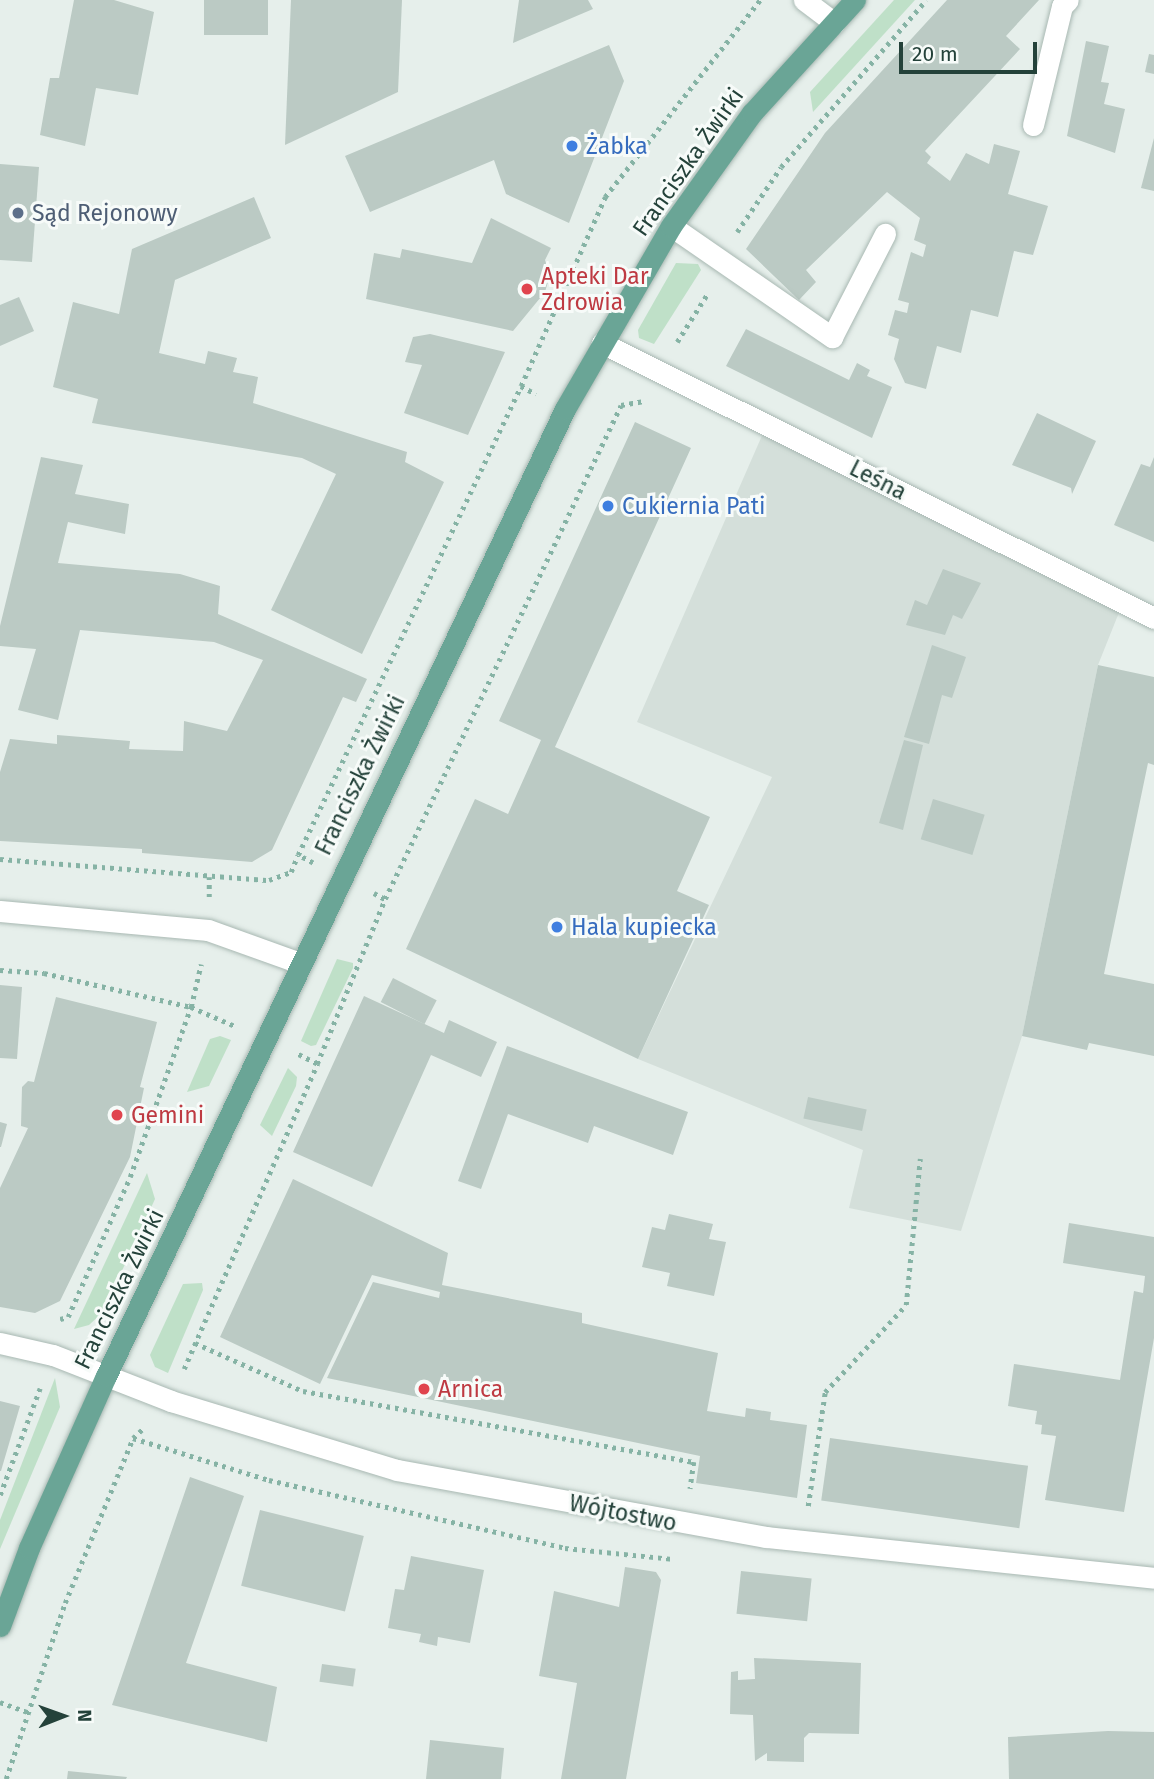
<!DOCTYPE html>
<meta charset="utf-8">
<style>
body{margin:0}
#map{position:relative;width:1154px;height:1779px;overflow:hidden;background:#e6efeb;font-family:"Fira Sans",sans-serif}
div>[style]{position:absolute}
.built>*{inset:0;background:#d4dfda}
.green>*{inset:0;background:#bfe0c8}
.building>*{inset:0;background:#bbcac4;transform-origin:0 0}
.path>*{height:4.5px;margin-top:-2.25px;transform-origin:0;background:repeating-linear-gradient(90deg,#86b3a5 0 3.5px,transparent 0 8.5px)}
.roads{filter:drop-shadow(0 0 2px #a8b8b2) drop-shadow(0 0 2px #a8b8b2)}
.minor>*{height:21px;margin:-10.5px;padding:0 10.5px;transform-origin:10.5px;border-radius:10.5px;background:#fff}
.major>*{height:21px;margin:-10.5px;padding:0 10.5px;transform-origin:10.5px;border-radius:10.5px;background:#6aa596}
.dots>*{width:19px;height:19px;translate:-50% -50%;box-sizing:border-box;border:4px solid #f7fbf9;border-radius:50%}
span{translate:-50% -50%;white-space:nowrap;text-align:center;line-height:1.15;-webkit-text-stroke:6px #f7fbf9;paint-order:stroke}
.shop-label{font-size:23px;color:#366cbe}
.left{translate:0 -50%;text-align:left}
.street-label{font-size:23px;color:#24423a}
.service-label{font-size:23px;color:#4e5e75}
.health-label{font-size:23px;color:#be3a42}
.north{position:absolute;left:28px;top:1681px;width:70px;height:70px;-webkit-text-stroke:5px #f7fbf9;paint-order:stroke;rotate:89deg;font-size:19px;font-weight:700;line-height:28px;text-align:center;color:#24423a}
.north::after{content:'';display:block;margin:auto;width:24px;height:32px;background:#24423a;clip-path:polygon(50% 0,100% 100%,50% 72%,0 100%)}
.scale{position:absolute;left:899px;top:42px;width:138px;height:32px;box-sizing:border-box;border:4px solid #24423a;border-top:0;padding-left:9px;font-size:21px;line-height:24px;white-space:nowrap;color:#24423a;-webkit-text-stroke:5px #f7fbf9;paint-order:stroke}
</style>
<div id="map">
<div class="built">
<i style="clip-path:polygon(767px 424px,1122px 605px,1098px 665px,1022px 1036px,961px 1231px,849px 1208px,863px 1150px,638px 1059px,772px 777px,637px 722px)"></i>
</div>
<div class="green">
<i style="clip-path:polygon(894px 0,915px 0,813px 112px,810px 92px)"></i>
<i style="clip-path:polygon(676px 263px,698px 264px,701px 270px,654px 344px,639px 338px,638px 330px)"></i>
<i style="clip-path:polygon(337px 959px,353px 963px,353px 968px,316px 1045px,311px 1046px,301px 1041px)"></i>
<i style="clip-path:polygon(220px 1036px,231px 1040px,209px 1086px,187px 1092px,210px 1039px)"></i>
<i style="clip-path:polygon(288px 1068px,297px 1077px,296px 1086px,272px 1136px,260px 1125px)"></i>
<i style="clip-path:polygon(147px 1173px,155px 1199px,103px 1312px,89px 1325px,74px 1329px)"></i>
<i style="clip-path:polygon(202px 1283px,203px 1290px,168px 1373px,155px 1367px,150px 1355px,183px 1284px)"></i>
<i style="clip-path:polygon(55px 1378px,60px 1407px,0 1549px,0 1520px)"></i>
</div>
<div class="building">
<i style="clip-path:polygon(74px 0,114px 0,154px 12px,138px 95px,96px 88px,85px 146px,40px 135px,50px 78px,59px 78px)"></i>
<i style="left:204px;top:0;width:64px;height:35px"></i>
<i style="clip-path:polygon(291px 0,402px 0,398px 92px,285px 145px)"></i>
<i style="clip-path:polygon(519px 0,588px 0,593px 9px,513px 43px)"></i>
<i style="clip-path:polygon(947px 0,1039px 0,1006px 36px,1020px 49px,925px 151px,931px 157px,927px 163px,950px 181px,966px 153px,989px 164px,994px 144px,1020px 151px,1008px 194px,1048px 206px,1033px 255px,1014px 251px,998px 317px,971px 310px,961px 353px,937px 346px,926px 389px,905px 383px,894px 359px,899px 339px,888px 335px,895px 310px,907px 313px,909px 303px,898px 300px,911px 252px,923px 257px,926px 245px,914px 240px,920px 218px,887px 192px,806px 270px,816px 282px,799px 300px,746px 249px,825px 133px)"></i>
<i style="clip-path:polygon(1086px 41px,1109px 46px,1101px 82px,1109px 83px,1104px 104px,1125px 109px,1115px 153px,1067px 136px)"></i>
<i style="clip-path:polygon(609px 45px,624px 81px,569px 223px,506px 194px,494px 160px,370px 212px,345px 156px)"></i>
<i style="clip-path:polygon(1149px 54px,1154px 55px,1154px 74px,1145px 72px)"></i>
<i style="clip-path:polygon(1154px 138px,1154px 191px,1141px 188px)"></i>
<i style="clip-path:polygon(0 164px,39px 167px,32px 262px,0 260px)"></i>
<i style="clip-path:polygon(254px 197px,271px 238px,175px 280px,159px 353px,205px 364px,208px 351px,237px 358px,233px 372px,258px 377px,253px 403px,407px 452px,405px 462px,444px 482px,362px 654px,271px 610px,336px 474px,302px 458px,92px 423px,98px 399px,53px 387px,73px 302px,119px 314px,132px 249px)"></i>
<i style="clip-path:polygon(491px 218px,551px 248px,545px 260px,550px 275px,545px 292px,513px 331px,366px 299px,374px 253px,400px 258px,402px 249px,472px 263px)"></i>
<i style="clip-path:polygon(19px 297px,34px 331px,0 346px,0 305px)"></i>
<i style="clip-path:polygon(746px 329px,849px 380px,857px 363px,870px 370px,867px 376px,892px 387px,872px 438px,726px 366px)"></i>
<i style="clip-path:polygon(430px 334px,505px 352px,468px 435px,404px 413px,422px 365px,405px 362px,413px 337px)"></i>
<i style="clip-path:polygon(1037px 413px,1096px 441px,1072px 494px,1071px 488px,1012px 465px)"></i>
<i style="clip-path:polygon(635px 422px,691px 448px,555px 747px,710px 817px,677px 891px,709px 905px,638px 1059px,406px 949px,475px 799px,508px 814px,541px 740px,499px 721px)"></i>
<i style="clip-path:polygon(41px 457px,83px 465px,75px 494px,129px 504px,125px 534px,68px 522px,58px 563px,180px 574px,220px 586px,218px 614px,367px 679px,356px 702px,343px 697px,272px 850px,252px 862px,142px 853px,142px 849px,0 841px,0 772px,10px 739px,57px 744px,57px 735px,130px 741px,129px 749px,183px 751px,184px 721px,227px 731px,263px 660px,214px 642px,80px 630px,58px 720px,18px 710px,36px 649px,0 646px,0 626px)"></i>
<i style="clip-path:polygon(1154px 457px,1154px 542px,1114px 525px,1141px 464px,1150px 467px)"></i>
<i style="clip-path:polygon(943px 569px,981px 583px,962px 619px,953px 615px,945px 635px,906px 625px,915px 600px,927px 605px)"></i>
<i style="clip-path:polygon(932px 645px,966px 657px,952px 698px,942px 695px,929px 744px,904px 737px)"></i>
<i style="clip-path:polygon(1098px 665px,1154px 677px,1154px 765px,1148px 763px,1104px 974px,1154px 984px,1154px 1056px,1089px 1043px,1087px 1050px,1022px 1036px)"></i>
<i style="clip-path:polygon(904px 740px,923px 745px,903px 830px,879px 823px)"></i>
<i style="left:933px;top:799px;width:54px;height:42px;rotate:17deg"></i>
<i style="left:393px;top:978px;width:49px;height:27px;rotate:27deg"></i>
<i style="clip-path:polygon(0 985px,22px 987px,17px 1059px,0 1058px)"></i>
<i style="clip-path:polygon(364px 996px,444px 1033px,449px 1020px,497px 1042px,481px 1077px,431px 1055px,372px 1187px,293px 1152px)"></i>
<i style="clip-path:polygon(56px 997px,157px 1022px,140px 1087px,144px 1088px,130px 1157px,60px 1301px,35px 1313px,0 1307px,0 1188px,28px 1128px,21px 1126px,22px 1087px,28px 1081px,34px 1082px)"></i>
<i style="clip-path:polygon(507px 1046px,688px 1112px,673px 1155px,594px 1126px,588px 1143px,508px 1114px,481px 1189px,458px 1181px)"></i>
<i style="left:808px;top:1097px;width:60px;height:22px;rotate:12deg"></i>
<i style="clip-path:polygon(0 1122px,7px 1124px,1px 1147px,0 1147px)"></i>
<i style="clip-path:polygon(293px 1179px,448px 1253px,442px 1285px,582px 1313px,582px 1323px,718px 1353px,707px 1411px,745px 1417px,746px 1408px,771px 1412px,770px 1420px,807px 1425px,797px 1498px,696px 1483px,700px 1456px,327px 1378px,373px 1282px,439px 1298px,440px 1292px,372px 1275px,320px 1384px,220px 1337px)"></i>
<i style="clip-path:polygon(669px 1214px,713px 1224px,709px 1239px,726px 1242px,714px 1296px,667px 1286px,670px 1273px,642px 1267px,652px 1227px,665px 1230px)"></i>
<i style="clip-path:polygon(1069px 1223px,1154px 1237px,1154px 1338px,1124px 1512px,1045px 1500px,1056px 1436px,1041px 1434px,1042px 1425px,1035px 1424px,1037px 1411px,1008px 1406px,1014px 1364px,1120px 1380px,1134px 1291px,1143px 1293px,1145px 1276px,1063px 1263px)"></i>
<i style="clip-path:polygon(0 1401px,20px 1406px,1px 1471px,0 1471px)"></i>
<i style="left:830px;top:1438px;width:200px;height:63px;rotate:8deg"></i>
<i style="clip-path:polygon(190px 1477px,244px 1496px,186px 1663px,277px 1687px,267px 1742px,112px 1705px)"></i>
<i style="left:260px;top:1510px;width:107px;height:78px;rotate:14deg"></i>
<i style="clip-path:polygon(411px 1556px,484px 1570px,470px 1643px,438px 1637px,437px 1646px,419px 1642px,421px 1634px,388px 1628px,395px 1589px,404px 1590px)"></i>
<i style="clip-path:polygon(625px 1567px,656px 1572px,661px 1580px,626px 1779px,561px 1779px,577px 1683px,539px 1676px,554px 1591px,619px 1607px)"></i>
<i style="left:741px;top:1571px;width:71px;height:43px;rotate:6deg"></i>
<i style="clip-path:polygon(754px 1658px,861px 1663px,859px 1734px,809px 1733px,804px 1738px,804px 1762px,767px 1761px,767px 1753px,755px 1761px,753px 1715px,730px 1714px,731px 1672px,738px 1671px,738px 1680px,755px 1679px)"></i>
<i style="left:322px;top:1664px;width:34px;height:18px;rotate:8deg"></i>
<i style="clip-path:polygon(1108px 1731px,1154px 1732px,1154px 1779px,1009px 1779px,1008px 1737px)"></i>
<i style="clip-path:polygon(430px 1740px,504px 1748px,501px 1779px,426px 1779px)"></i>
<i style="clip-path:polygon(68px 1771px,127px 1777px,126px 1779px,67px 1779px)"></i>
</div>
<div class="path">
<i style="left:737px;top:232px;width:78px;rotate:-55.9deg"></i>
<i style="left:781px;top:167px;width:221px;rotate:-49deg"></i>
<i style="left:677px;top:342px;width:58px;rotate:-57.7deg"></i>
<i style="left:521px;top:386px;width:17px;rotate:28deg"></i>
<i style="left:0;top:859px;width:270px;rotate:4.5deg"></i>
<i style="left:269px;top:880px;width:23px;rotate:-20deg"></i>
<i style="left:291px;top:872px;width:18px;rotate:-68deg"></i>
<i style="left:313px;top:863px;width:17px;rotate:-152deg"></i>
<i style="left:298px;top:855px;width:519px;rotate:-64.57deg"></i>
<i style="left:521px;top:386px;width:207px;rotate:-66deg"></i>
<i style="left:605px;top:197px;width:251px;rotate:-51.8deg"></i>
<i style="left:374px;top:893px;width:13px;rotate:29deg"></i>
<i style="left:385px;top:899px;width:547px;rotate:-64.46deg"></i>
<i style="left:621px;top:405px;width:22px;rotate:-10deg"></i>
<i style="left:209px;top:897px;width:20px;rotate:-90deg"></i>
<i style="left:0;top:970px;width:44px;rotate:3.9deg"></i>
<i style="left:44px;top:973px;width:151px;rotate:13deg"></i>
<i style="left:191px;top:1007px;width:48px;rotate:23.4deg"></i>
<i style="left:317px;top:1064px;width:178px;rotate:-67.6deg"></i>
<i style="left:60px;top:1319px;width:8px;rotate:-14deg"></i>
<i style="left:68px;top:1317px;width:153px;rotate:-66.1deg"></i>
<i style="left:130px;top:1177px;width:181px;rotate:-70.3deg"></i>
<i style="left:191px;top:1007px;width:44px;rotate:-76.9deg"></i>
<i style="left:195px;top:1343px;width:118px;rotate:24deg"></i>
<i style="left:303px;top:1391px;width:397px;rotate:10.3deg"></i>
<i style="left:694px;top:1462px;width:27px;rotate:98deg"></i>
<i style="left:184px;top:1369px;width:333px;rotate:-66.4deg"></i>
<i style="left:317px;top:1064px;width:22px;rotate:-153deg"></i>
<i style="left:133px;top:1438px;width:142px;rotate:17.2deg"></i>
<i style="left:269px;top:1480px;width:304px;rotate:12.9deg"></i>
<i style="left:565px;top:1548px;width:110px;rotate:5.8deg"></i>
<i style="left:0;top:1495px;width:114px;rotate:-69.5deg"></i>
<i style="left:808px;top:1506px;width:115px;rotate:-81.5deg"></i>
<i style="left:825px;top:1392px;width:119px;rotate:-47deg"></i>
<i style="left:906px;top:1305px;width:147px;rotate:-84.5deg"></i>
<i style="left:0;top:1702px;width:30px;rotate:20deg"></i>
<i style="left:6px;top:1779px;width:186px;rotate:-71.5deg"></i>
<i style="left:65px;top:1603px;width:178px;rotate:-67.6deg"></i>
<i style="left:133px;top:1438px;width:16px;rotate:-43deg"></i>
</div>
<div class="roads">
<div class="minor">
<i style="left:804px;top:0;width:38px;rotate:37deg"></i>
<i style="left:1033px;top:125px;width:122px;rotate:-76.3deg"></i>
<i style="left:1062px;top:6px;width:8px;rotate:-45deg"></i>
<i style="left:671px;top:226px;width:196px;rotate:34.6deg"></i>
<i style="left:832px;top:337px;width:116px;rotate:-62.8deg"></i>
<i style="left:602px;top:343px;width:617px;rotate:26.48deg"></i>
<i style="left:0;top:911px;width:209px;rotate:5.2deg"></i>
<i style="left:208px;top:930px;width:98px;rotate:19.7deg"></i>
<i style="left:0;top:1343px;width:54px;rotate:12.8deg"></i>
<i style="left:53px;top:1355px;width:127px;rotate:21.3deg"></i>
<i style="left:171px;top:1401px;width:236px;rotate:17deg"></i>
<i style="left:397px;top:1470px;width:375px;rotate:10.3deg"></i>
<i style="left:766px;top:1537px;width:390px;rotate:6deg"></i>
</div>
<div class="major">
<i style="left:0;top:1626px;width:83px;rotate:-69.6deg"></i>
<i style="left:29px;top:1548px;width:188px;rotate:-65.9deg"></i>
<i style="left:106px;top:1376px;width:1070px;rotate:-64.61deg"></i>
<i style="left:565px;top:409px;width:211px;rotate:-59.9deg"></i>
<i style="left:671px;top:226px;width:139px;rotate:-54.4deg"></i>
<i style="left:752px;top:113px;width:153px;rotate:-47.7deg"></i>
</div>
</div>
<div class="dots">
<i style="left:572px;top:146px;background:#3f7fe0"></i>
<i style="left:18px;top:213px;background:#5c6f8a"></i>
<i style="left:527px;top:289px;background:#e0444e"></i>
<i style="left:608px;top:506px;background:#3f7fe0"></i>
<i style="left:557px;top:927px;background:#3f7fe0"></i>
<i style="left:117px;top:1115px;background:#e0444e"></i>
<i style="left:424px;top:1389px;background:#e0444e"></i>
</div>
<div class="shop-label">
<span class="left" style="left:586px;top:146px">Żabka</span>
<span class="left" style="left:622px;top:506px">Cukiernia Pati</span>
<span class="left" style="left:571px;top:927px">Hala kupiecka</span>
</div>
<div class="street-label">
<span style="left:688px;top:162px;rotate:-55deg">Franciszka Żwirki</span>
<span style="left:878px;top:480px;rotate:27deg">Leśna</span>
<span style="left:360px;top:775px;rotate:-64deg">Franciszka Żwirki</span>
<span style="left:119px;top:1289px;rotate:-64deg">Franciszka Żwirki</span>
<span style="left:623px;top:1513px;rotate:11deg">Wójtostwo</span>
</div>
<div class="service-label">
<span class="left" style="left:32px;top:213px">Sąd Rejonowy</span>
</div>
<div class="health-label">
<span class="left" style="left:541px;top:289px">Apteki Dar<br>Zdrowia</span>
<span class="left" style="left:131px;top:1115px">Gemini</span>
<span class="left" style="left:438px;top:1389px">Arnica</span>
</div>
<div class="north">N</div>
<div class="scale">20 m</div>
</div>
